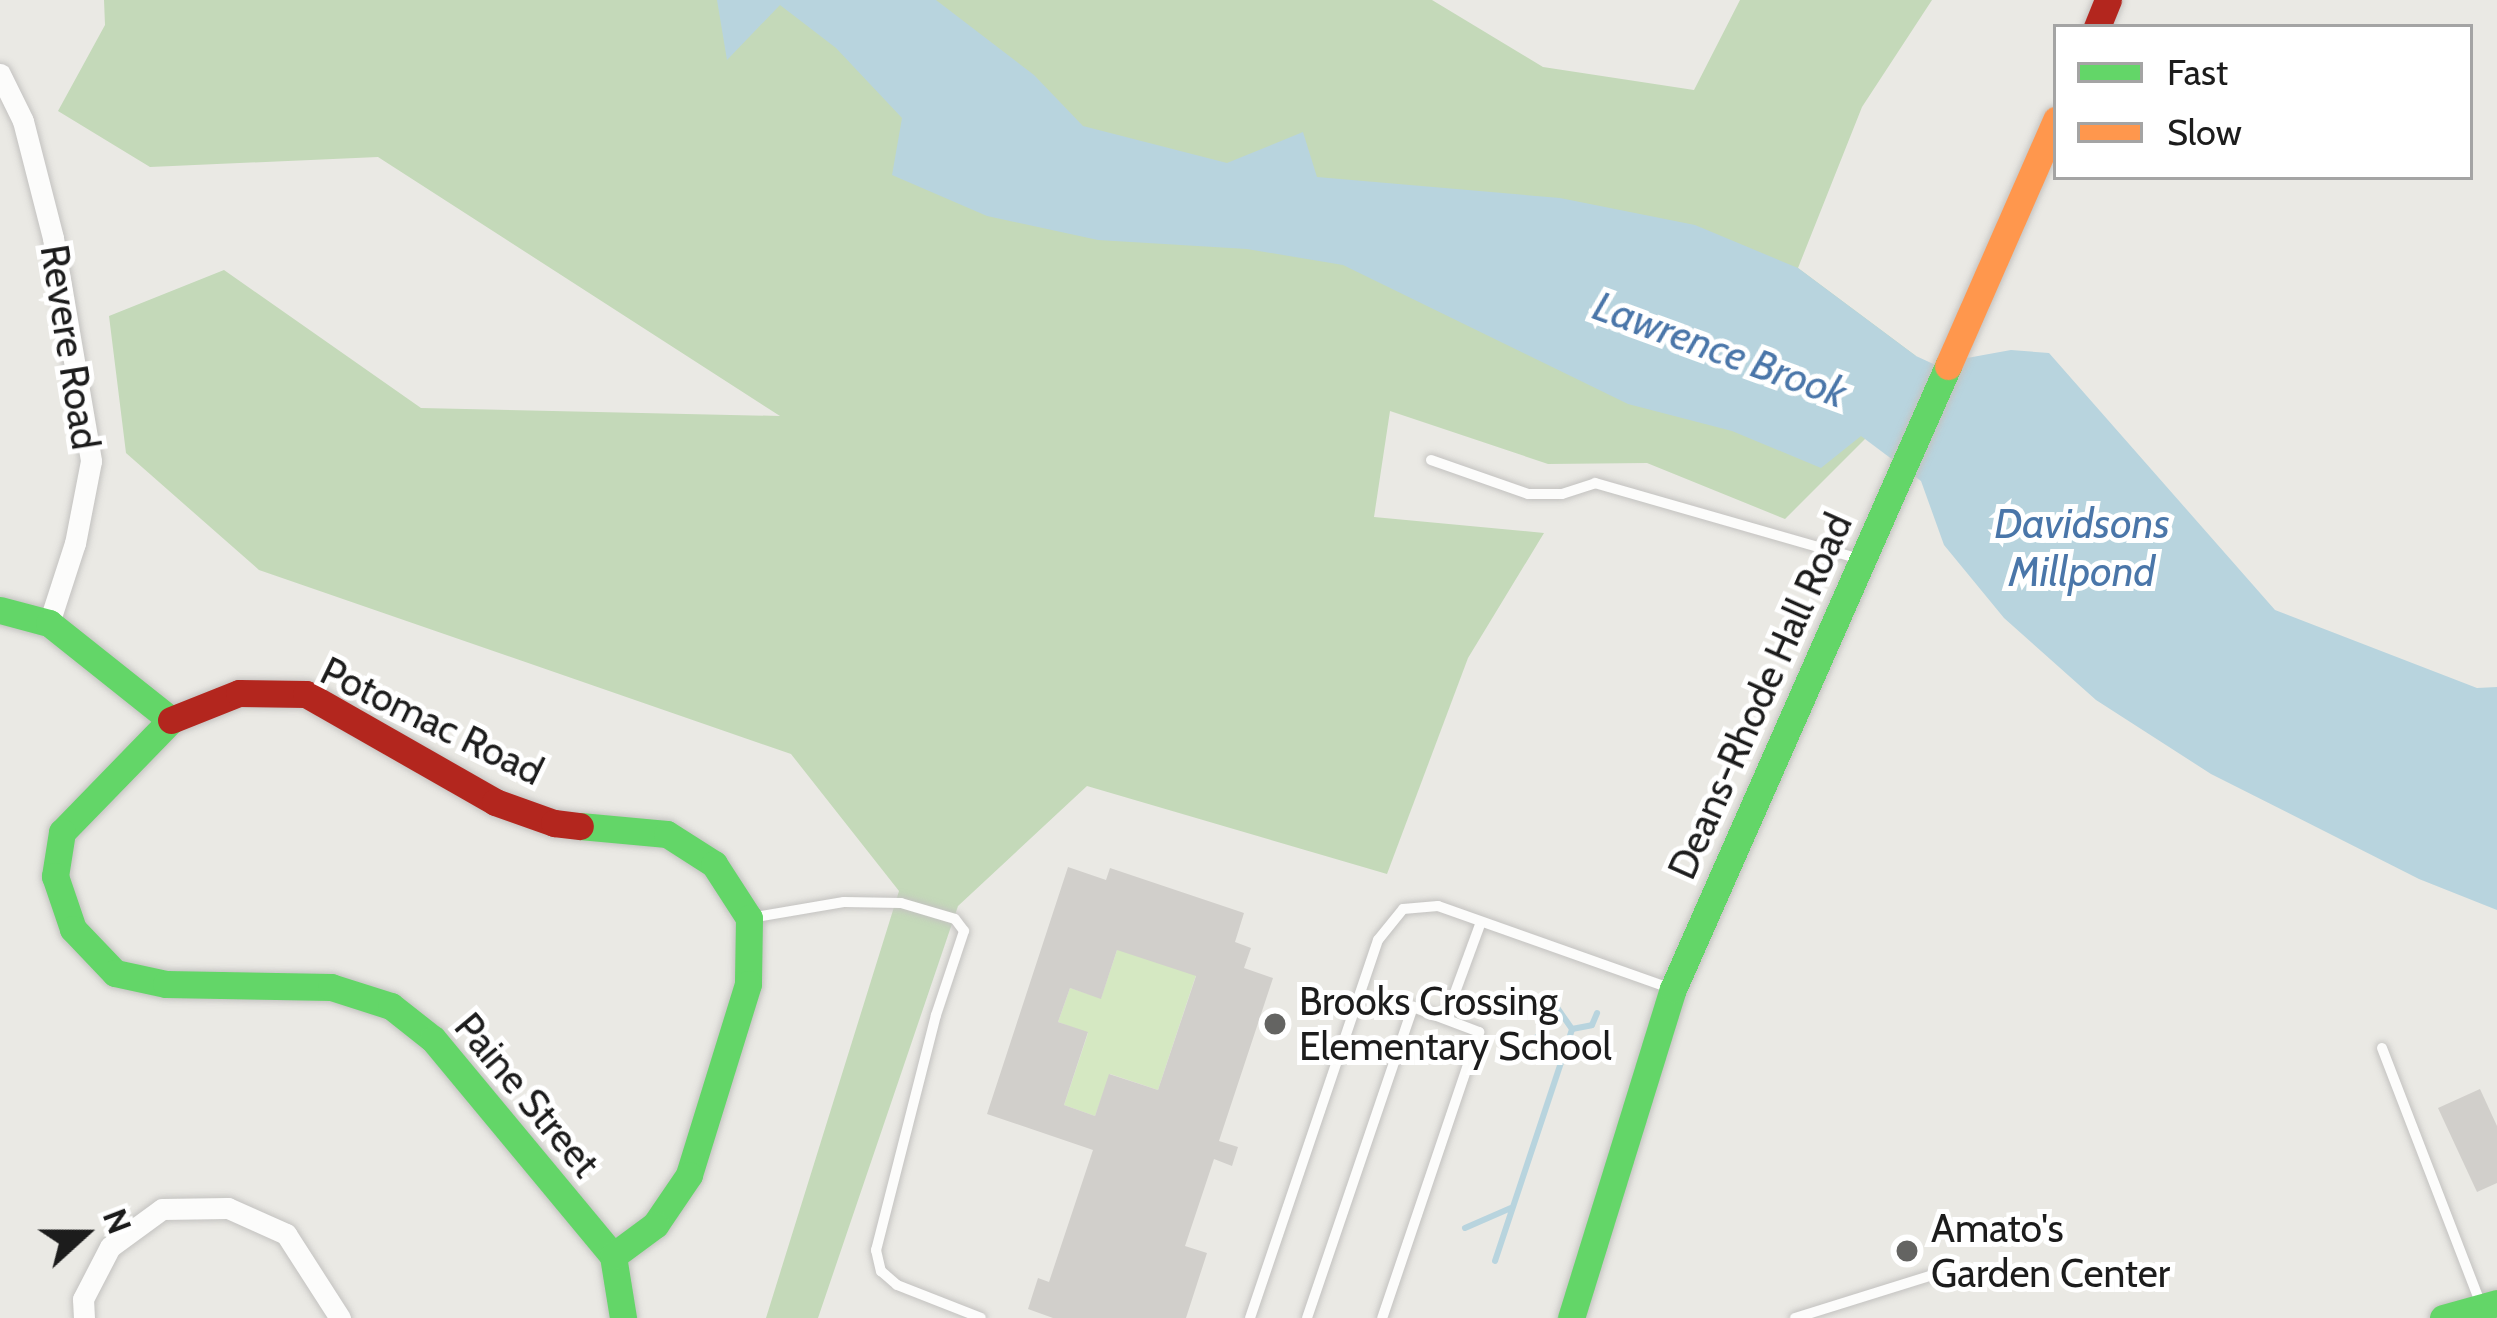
<!DOCTYPE html>
<style>
body{margin:0}
#map{position:relative;width:2497px;height:1318px;overflow:hidden;background:#eae9e4;font-family:Cabin,sans-serif}
div>[style]{position:absolute}
.grass>*{inset:0;background:#d5e8c2}
.forest>*{inset:0;background:#c4d9b9}
.water>*{inset:0;background:#b8d4de}
.stream>*{height:6px;margin:-3px;padding:0 3px;transform-origin:3px;border-radius:3px;background:#b8d4de}
.building>*{inset:0;background:#d1cfcb}
.roads{filter:drop-shadow(0 0 3px #c3c2c0) drop-shadow(0 0 3px #c3c2c0)}
.lane>*{height:10px;margin:-5px;padding:0 5px;transform-origin:5px;border-radius:5px;background:#fcfcfb}
.street>*{height:21px;margin:-10.5px;padding:0 10.5px;transform-origin:10.5px;border-radius:10.5px;background:#fcfcfb}
.fast>*{height:27px;margin:-13.5px;padding:0 13.5px;transform-origin:13.5px;border-radius:13.5px;background:#63d668}
.slow>*{height:27px;margin:-13.5px;padding:0 13.5px;transform-origin:13.5px;border-radius:13.5px;background:#ff974d}
.jam>*{height:27px;margin:-13.5px;padding:0 13.5px;transform-origin:13.5px;border-radius:13.5px;background:#b3261e}
.dots>*{width:33px;height:33px;translate:-50% -50%;box-sizing:border-box;border:6px solid #fff;border-radius:50%}
span{translate:-50% -50%;white-space:nowrap;text-align:center;line-height:1.15;-webkit-text-stroke:10px #fff;paint-order:stroke}
.street-label{font-size:39px;color:#1c1c1c}
.poi-label{font-size:39px;color:#1c1c1c}
.left{translate:0 -50%;text-align:left}
.water-label{font-size:42px;color:#4a76a9;font-style:italic}
.legend{position:absolute;left:2053px;top:24px;width:420px;height:156px;box-sizing:border-box;background:#fff;border:3px solid #a4a4a4;margin:0;padding:15px 21px;list-style:none;font-size:36px;color:#1c1c1c}
.legend li{display:flex;align-items:center;gap:24px;height:60px}
.legend b{width:60px;border:3px solid #a4a4a4}
.north{position:absolute;left:24px;top:1174px;width:120px;height:120px;-webkit-text-stroke:9px #fff;paint-order:stroke;rotate:69deg;font-size:33px;font-weight:700;line-height:48px;text-align:center;color:#1c1c1c}
.north::after{content:'';display:block;margin:auto;width:42px;height:54px;background:#1c1c1c;clip-path:polygon(50% 0,100% 100%,50% 72%,0 100%)}
</style>
<div id="map">
<div class="grass">
<i style="clip-path:polygon(1205px 948px,1158px 1090px,1110px 1074px,1095px 1116px,1064px 1105px,1088px 1033px,1058px 1022px,1070px 988px,1101px 998px,1117px 950px)"></i>
</div>
<div class="forest">
<i style="clip-path:polygon(104px 0,1432px 0,1543px 67px,1694px 90px,1740px 0,1932px 0,1862px 107px,1798px 268px,1916px 356px,1900px 404px,1785px 519px,1647px 463px,1548px 464px,1390px 411px,1374px 517px,1544px 533px,1468px 658px,1387px 874px,1087px 786px,958px 906px,818px 1318px,766px 1318px,899px 891px,791px 754px,259px 570px,126px 453px,109px 316px,224px 270px,421px 408px,780px 416px,378px 157px,150px 167px,58px 111px,105px 25px)"></i>
</div>
<div class="water">
<i style="clip-path:polygon(717px 0,936px 0,1034px 75px,1083px 126px,1227px 163px,1303px 132px,1317px 177px,1560px 198px,1695px 225px,1798px 268px,1916px 356px,1955px 374px,1967px 358px,2011px 350px,2049px 353px,2275px 610px,2477px 688px,2497px 687px,2497px 910px,2419px 879px,2211px 774px,2096px 700px,2004px 618px,1944px 545px,1921px 481px,1861px 436px,1821px 468px,1732px 431px,1628px 404px,1343px 265px,1247px 249px,1098px 240px,987px 216px,892px 175px,902px 118px,836px 48px,780px 5px,727px 60px)"></i>
</div>
<div class="stream">
<i style="left:1572px;top:1029px;width:20px;rotate:-11deg"></i>
<i style="left:1592px;top:1025px;width:13px;rotate:-67deg"></i>
<i style="left:1537px;top:1037px;width:31px;rotate:15deg"></i>
<i style="left:1465px;top:1228px;width:50px;rotate:-23.5deg"></i>
<i style="left:1495px;top:1261px;width:244px;rotate:-71.6deg"></i>
<i style="left:1572px;top:1029px;width:32px;rotate:-125deg"></i>
</div>
<div class="building">
<i style="clip-path:polygon(evenodd,1068px 867px,1106px 880px,1110px 868px,1244px 913px,1235px 942px,1251px 948px,1244px 968px,1273px 978px,1219px 1141px,1238px 1147px,1232px 1166px,1214px 1159px,1185px 1246px,1207px 1253px,1186px 1318px,1053px 1318px,1028px 1309px,1038px 1278px,1049px 1282px,1093px 1150px,987px 1114px,1068px 867px,1117px 950px,1196px 976px,1158px 1090px,1109px 1074px,1095px 1116px,1064px 1105px,1088px 1032px,1058px 1022px,1070px 988px,1101px 999px,1117px 950px)"></i>
<i style="clip-path:polygon(2480px 1089px,2497px 1126px,2497px 1183px,2477px 1192px,2438px 1108px)"></i>
</div>
<div class="roads">
<div class="lane">
<i style="left:1431px;top:460px;width:103px;rotate:19.3deg"></i>
<i style="left:1528px;top:494px;width:34px"></i>
<i style="left:1562px;top:494px;width:35px;rotate:-18deg"></i>
<i style="left:1595px;top:483px;width:276px;rotate:16deg"></i>
<i style="left:750px;top:918px;width:95px;rotate:-9.7deg"></i>
<i style="left:844px;top:902px;width:57px;rotate:1deg"></i>
<i style="left:901px;top:903px;width:56px;rotate:16.5deg"></i>
<i style="left:955px;top:919px;width:15px;rotate:53deg"></i>
<i style="left:964px;top:931px;width:89px;rotate:108.4deg"></i>
<i style="left:936px;top:1015px;width:243px;rotate:104.3deg"></i>
<i style="left:876px;top:1250px;width:22px;rotate:77deg"></i>
<i style="left:881px;top:1271px;width:21px;rotate:41deg"></i>
<i style="left:897px;top:1285px;width:90px;rotate:21.4deg"></i>
<i style="left:1446px;top:1017px;width:101px;rotate:-69.8deg"></i>
<i style="left:2382px;top:1048px;width:269px;rotate:68.9deg"></i>
<i style="left:1250px;top:1318px;width:399px;rotate:-71.3deg"></i>
<i style="left:1378px;top:940px;width:40px;rotate:-51deg"></i>
<i style="left:1403px;top:909px;width:35px;rotate:-5deg"></i>
<i style="left:1438px;top:906px;width:246px;rotate:19.5deg"></i>
<i style="left:1307px;top:1318px;width:329px;rotate:-71.2deg"></i>
<i style="left:1413px;top:1007px;width:71px;rotate:20.7deg"></i>
<i style="left:1479px;top:1032px;width:302px;rotate:108.7deg"></i>
<i style="left:1795px;top:1318px;width:141px;rotate:-17.3deg"></i>
</div>
<div class="street">
<i style="left:0;top:74px;width:52px;rotate:63.9deg"></i>
<i style="left:23px;top:121px;width:121px;rotate:75.6deg"></i>
<i style="left:53px;top:238px;width:226px;rotate:80.3deg"></i>
<i style="left:91px;top:461px;width:84px;rotate:101deg"></i>
<i style="left:75px;top:543px;width:84px;rotate:108deg"></i>
<i style="left:84px;top:1318px;width:19px;rotate:-93deg"></i>
<i style="left:83px;top:1299px;width:59px;rotate:-62.6deg"></i>
<i style="left:110px;top:1247px;width:64px;rotate:-36.2deg"></i>
<i style="left:162px;top:1209px;width:66px;rotate:-0.9deg"></i>
<i style="left:228px;top:1208px;width:64px;rotate:24.1deg"></i>
<i style="left:286px;top:1234px;width:100px;rotate:57.3deg"></i>
</div>
<div class="fast">
<i style="left:0;top:610px;width:51px;rotate:14.9deg"></i>
<i style="left:49px;top:623px;width:156px;rotate:38.5deg"></i>
<i style="left:171px;top:720px;width:156px;rotate:134.2deg"></i>
<i style="left:62px;top:832px;width:45px;rotate:99deg"></i>
<i style="left:55px;top:876px;width:56px;rotate:71.2deg"></i>
<i style="left:73px;top:929px;width:61px;rotate:46.3deg"></i>
<i style="left:115px;top:973px;width:52px;rotate:12.2deg"></i>
<i style="left:166px;top:984px;width:165px;rotate:1deg"></i>
<i style="left:331px;top:987px;width:63px;rotate:17.6deg"></i>
<i style="left:391px;top:1006px;width:53px;rotate:38.2deg"></i>
<i style="left:433px;top:1039px;width:282px;rotate:50.3deg"></i>
<i style="left:613px;top:1256px;width:63px;rotate:80.8deg"></i>
<i style="left:580px;top:826px;width:87px;rotate:5.3deg"></i>
<i style="left:667px;top:834px;width:56px;rotate:32.6deg"></i>
<i style="left:714px;top:864px;width:64px;rotate:57.1deg"></i>
<i style="left:749px;top:918px;width:66px;rotate:90.9deg"></i>
<i style="left:748px;top:984px;width:200px;rotate:107.2deg"></i>
<i style="left:689px;top:1175px;width:60px;rotate:124.2deg"></i>
<i style="left:655px;top:1225px;width:52px;rotate:143.6deg"></i>
<i style="left:1571px;top:1318px;width:344px;rotate:-72.8deg"></i>
<i style="left:1673px;top:989px;width:681px;rotate:-66.18deg"></i>
<i style="left:2443px;top:1318px;width:56px;rotate:-15.5deg"></i>
</div>
<div class="slow">
<i style="left:1948px;top:366px;width:269px;rotate:-66.3deg"></i>
</div>
<div class="jam">
<i style="left:2097px;top:27px;width:29px;rotate:-68deg"></i>
<i style="left:171px;top:720px;width:73px;rotate:-21.7deg"></i>
<i style="left:239px;top:693px;width:67px;rotate:0.9deg"></i>
<i style="left:306px;top:694px;width:218px;rotate:29.7deg"></i>
<i style="left:495px;top:802px;width:63px;rotate:19.6deg"></i>
<i style="left:554px;top:823px;width:26px;rotate:7deg"></i>
</div>
</div>
<div class="dots">
<i style="left:1275px;top:1024px;background:#646462"></i>
<i style="left:1907px;top:1251px;background:#646462"></i>
</div>
<div class="street-label">
<span style="left:70px;top:347px;rotate:81deg">Revere Road</span>
<span style="left:1760px;top:696px;rotate:-66deg">Deans-Rhode Hall Road</span>
<span style="left:432px;top:721px;rotate:26deg">Potomac Road</span>
<span style="left:527px;top:1095px;rotate:50deg">Paine Street</span>
</div>
<div class="poi-label">
<span class="left" style="left:1299px;top:1024px">Brooks Crossing<br>Elementary School</span>
<span class="left" style="left:1931px;top:1251px">Amato's<br>Garden Center</span>
</div>
<div class="water-label">
<span style="left:1720px;top:349px;rotate:20deg">Lawrence Brook</span>
<span style="left:2082px;top:547px">Davidsons<br>Millpond</span>
</div>
<ul class="legend">
<li><b style="height:15px;background:#63d668"></b>Fast</li>
<li><b style="height:15px;background:#ff974d"></b>Slow</li>
</ul>
<div class="north">N</div>
</div>
